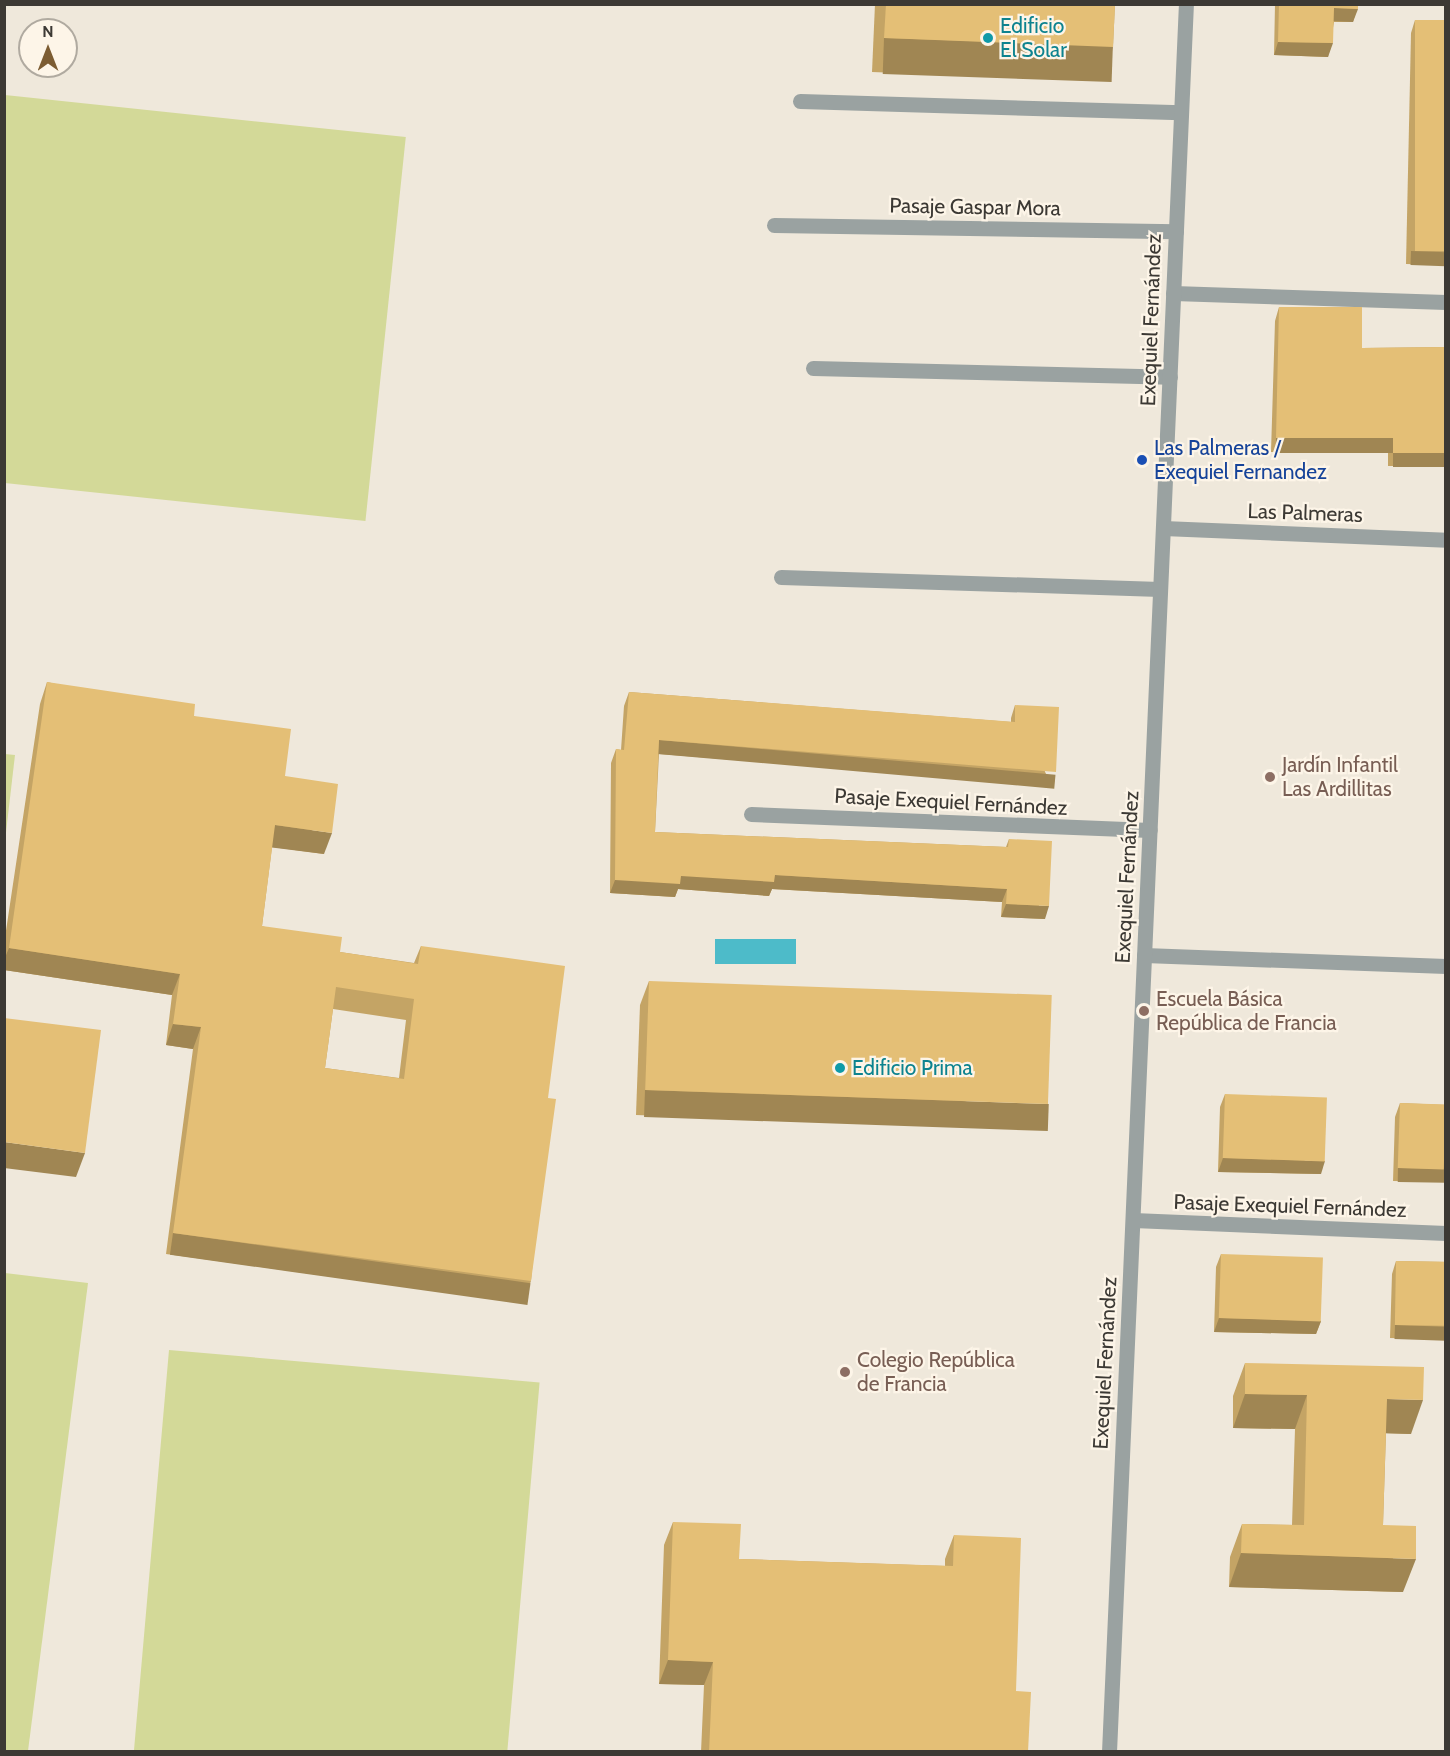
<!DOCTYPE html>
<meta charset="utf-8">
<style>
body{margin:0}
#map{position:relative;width:1450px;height:1756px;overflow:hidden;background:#efe8db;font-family:Cabin,sans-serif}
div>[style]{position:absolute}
.green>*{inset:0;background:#d3d998;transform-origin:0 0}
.water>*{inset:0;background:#4dbbc9;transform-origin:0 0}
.minor>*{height:15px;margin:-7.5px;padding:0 7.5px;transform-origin:7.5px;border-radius:7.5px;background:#9aa2a1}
.tertiary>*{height:15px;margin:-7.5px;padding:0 7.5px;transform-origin:7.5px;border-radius:7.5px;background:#9aa2a1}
.wall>*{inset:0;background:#c4a465}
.shaded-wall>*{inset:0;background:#a08653;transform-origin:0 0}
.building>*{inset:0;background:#e4bf76;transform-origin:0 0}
.dots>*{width:16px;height:16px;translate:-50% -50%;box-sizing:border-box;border:3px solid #fdf5e8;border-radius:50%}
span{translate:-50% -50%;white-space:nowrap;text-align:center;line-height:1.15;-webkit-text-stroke:4.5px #fdf5e8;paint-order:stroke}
.culture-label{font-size:21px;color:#0d838f}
.left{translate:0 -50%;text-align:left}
.street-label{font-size:21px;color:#3c3934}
.transit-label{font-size:21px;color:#164399}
.education-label{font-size:21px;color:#785e54}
.frame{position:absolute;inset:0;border:6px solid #3c3934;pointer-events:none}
.north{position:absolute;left:18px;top:18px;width:60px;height:60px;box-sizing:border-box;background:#fdf5e8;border:2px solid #b0aaa0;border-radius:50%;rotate:0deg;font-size:16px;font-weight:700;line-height:24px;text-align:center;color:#3c3934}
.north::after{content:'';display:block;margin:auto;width:21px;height:27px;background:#7c5c32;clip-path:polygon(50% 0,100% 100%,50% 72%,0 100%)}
</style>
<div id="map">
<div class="green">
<i style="left:5px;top:95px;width:403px;height:386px;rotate:6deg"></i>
<i style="clip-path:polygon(5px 754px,15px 755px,5px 841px,4px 754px)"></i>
<i style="clip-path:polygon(5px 1273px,88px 1283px,28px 1751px,4px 1751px)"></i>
<i style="left:169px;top:1350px;width:372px;height:403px;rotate:5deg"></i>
</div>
<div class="water">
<i style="left:715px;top:939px;width:81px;height:25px"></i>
</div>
<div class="minor">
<i style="left:800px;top:101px;width:381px;rotate:1.7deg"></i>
<i style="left:774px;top:225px;width:402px;rotate:0.9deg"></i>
<i style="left:1173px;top:293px;width:273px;rotate:1.9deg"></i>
<i style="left:813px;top:368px;width:357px;rotate:1.4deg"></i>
<i style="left:1163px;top:528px;width:283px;rotate:2.4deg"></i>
<i style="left:781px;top:577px;width:379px;rotate:1.8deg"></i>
<i style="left:751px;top:814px;width:399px;rotate:2.3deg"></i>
<i style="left:1144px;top:955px;width:302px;rotate:2.1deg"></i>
<i style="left:1133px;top:1220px;width:313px;rotate:2.4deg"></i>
</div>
<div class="tertiary">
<i style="left:1109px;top:1752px;width:1750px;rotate:-87.48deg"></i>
</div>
<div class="wall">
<i style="clip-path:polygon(875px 4px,1115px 4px,1113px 47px,1101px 81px,872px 72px)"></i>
<i style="clip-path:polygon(1275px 4px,1358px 4px,1353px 22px,1334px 22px,1328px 57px,1274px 55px)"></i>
<i style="clip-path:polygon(1415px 20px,1446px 265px,1406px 264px,1411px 33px)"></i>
<i style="clip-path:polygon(1279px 307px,1362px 348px,1446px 347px,1446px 466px,1388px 466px,1388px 452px,1271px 452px,1275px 321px)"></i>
<i style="clip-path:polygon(evenodd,47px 682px,194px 716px,285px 776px,324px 854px,272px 847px,262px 926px,340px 952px,414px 963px,421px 946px,548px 1098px,531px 1281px,523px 1303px,166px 1254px,193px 1049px,166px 1045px,172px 995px,4px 970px,4px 944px,40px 704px,47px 682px,333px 1009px,406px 1020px,399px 1078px,325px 1068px,333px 1009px)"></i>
<i style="clip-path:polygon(629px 692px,1011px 722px,1011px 718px,1015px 705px,1051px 785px,659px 754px,655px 832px,1006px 847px,1009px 839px,1045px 919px,1001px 917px,1002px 902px,772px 889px,769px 896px,678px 889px,675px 897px,610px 893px,611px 763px,616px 749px,621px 750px,624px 706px)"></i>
<i style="clip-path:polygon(649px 981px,1040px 1130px,636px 1115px,640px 1005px)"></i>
<i style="clip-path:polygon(1225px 1094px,1321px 1174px,1218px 1172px,1220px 1107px)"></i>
<i style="clip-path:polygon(1400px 1103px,1446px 1105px,1446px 1182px,1393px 1181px,1395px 1117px)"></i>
<i style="clip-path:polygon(1221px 1254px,1321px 1321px,1316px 1334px,1214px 1332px,1216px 1267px)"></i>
<i style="clip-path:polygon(1396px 1261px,1446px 1262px,1446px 1340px,1390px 1338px,1392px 1274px)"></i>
<i style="clip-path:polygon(1245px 1363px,1411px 1434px,1386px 1433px,1383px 1525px,1403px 1592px,1229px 1587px,1230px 1557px,1242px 1524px,1292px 1525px,1295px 1429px,1233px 1428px,1233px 1396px)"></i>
<i style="clip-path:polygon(673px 1522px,739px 1559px,945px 1566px,945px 1559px,954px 1535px,1016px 1691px,1028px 1752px,701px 1752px,704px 1685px,659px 1684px,664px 1545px)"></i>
</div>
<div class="shaded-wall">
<i style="clip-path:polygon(1334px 8px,1358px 9px,1353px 22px,1330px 21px)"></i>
<i style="left:884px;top:38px;width:229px;height:36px;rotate:2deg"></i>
<i style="clip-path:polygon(1278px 42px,1333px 43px,1328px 57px,1274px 55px)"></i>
<i style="left:1411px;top:251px;width:35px;height:14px;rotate:2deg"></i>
<i style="left:1276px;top:438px;width:117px;height:15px"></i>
<i style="left:1393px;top:453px;width:53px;height:14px"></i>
<i style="left:659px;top:740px;width:398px;height:14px;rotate:5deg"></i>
<i style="clip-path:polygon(275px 825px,332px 833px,324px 854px,268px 847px)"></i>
<i style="clip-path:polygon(775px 875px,1007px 889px,1002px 902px,772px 889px,769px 896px,678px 889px,675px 897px,610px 893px,615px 880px,681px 876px)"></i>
<i style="clip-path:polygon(1006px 904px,1049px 906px,1045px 919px,1001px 917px)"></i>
<i style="clip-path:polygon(9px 948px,180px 974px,172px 995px,4px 970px,4px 960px)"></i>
<i style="clip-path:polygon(173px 1024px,201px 1027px,193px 1049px,166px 1045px)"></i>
<i style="left:645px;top:1090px;width:404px;height:27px;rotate:2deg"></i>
<i style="clip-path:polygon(4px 1142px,85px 1153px,76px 1177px,4px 1168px)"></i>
<i style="clip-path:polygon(1223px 1158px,1325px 1161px,1321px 1174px,1218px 1172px)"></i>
<i style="left:1398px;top:1168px;width:48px;height:14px;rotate:1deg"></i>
<i style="left:173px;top:1233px;width:361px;height:22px;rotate:8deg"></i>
<i style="clip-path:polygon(1219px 1318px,1321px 1321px,1316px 1334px,1214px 1332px)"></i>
<i style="left:1395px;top:1325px;width:51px;height:14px;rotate:2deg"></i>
<i style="clip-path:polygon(1245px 1394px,1307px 1395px,1295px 1429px,1233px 1428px)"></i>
<i style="clip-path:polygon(1387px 1399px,1423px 1400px,1411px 1434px,1374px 1433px)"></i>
<i style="clip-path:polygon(1241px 1553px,1416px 1559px,1403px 1592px,1229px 1587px)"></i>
<i style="clip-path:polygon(668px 1660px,713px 1662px,704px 1685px,659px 1684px)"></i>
</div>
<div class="building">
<i style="clip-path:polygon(886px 4px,1115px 4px,1113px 47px,884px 38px)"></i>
<i style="clip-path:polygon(1279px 4px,1358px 4px,1358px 9px,1334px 8px,1333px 43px,1278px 42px)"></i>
<i style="left:1415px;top:20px;width:31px;height:231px"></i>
<i style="clip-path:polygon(1279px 307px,1362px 307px,1362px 348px,1446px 347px,1446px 453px,1393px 453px,1393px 438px,1276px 438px)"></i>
<i style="clip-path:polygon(evenodd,47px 682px,195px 704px,194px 716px,291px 729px,285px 776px,338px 784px,332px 833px,275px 825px,262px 926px,342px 937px,340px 952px,418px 964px,421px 946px,565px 966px,548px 1098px,556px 1099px,531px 1281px,173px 1233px,201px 1027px,173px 1024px,180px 974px,9px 948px,47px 682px,336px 987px,414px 999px,404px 1079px,325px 1068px,336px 987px)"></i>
<i style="clip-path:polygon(629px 692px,1015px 722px,1015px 705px,1059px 707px,1056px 772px,659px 740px,655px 832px,1008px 847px,1009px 839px,1052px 841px,1049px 906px,1006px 904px,1007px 889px,775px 875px,774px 882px,681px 876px,680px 884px,615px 880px,616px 749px,624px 750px)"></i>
<i style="left:649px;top:981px;width:403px;height:109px;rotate:2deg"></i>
<i style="clip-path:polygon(4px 1018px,101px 1030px,85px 1153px,4px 1142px)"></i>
<i style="left:1225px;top:1094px;width:102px;height:64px;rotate:2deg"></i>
<i style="left:1400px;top:1103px;width:46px;height:65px;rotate:2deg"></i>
<i style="left:1221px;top:1254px;width:102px;height:64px;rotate:2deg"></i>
<i style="left:1396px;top:1261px;width:50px;height:64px;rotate:1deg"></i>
<i style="clip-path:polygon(1245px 1363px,1424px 1367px,1423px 1400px,1387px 1399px,1383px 1525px,1416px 1526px,1416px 1559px,1241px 1553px,1242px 1524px,1304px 1525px,1307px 1395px,1245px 1394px)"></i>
<i style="clip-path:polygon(673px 1522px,741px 1524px,739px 1559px,953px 1566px,954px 1535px,1021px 1538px,1016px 1691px,1031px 1692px,1028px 1752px,709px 1752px,713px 1662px,668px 1660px)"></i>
</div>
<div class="dots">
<i style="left:988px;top:38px;background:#0f9aa8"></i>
<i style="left:1142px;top:460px;background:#1a4fb4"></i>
<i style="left:1270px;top:777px;background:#8d6e63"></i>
<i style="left:1144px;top:1011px;background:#8d6e63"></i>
<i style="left:840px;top:1068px;background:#0f9aa8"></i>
<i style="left:845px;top:1372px;background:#8d6e63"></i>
</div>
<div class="culture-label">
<span class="left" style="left:1000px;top:38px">Edificio<br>El Solar</span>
<span class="left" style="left:852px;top:1068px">Edificio Prima</span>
</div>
<div class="street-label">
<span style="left:975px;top:207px;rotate:1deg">Pasaje Gaspar Mora</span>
<span style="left:1151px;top:320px;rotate:-88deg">Exequiel Fernández</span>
<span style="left:1305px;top:513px;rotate:2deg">Las Palmeras</span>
<span style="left:951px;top:802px;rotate:3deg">Pasaje Exequiel Fernández</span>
<span style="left:1127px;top:877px;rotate:-87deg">Exequiel Fernández</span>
<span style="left:1290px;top:1206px;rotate:2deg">Pasaje Exequiel Fernández</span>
<span style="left:1105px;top:1363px;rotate:-87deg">Exequiel Fernández</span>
</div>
<div class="transit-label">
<span class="left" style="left:1154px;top:460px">Las Palmeras /<br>Exequiel Fernandez</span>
</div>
<div class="education-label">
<span class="left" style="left:1282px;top:777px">Jardín Infantil<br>Las Ardillitas</span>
<span class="left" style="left:1156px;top:1011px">Escuela Básica<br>República de Francia</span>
<span class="left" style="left:857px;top:1372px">Colegio República<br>de Francia</span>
</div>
<div class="frame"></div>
<div class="north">N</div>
</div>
